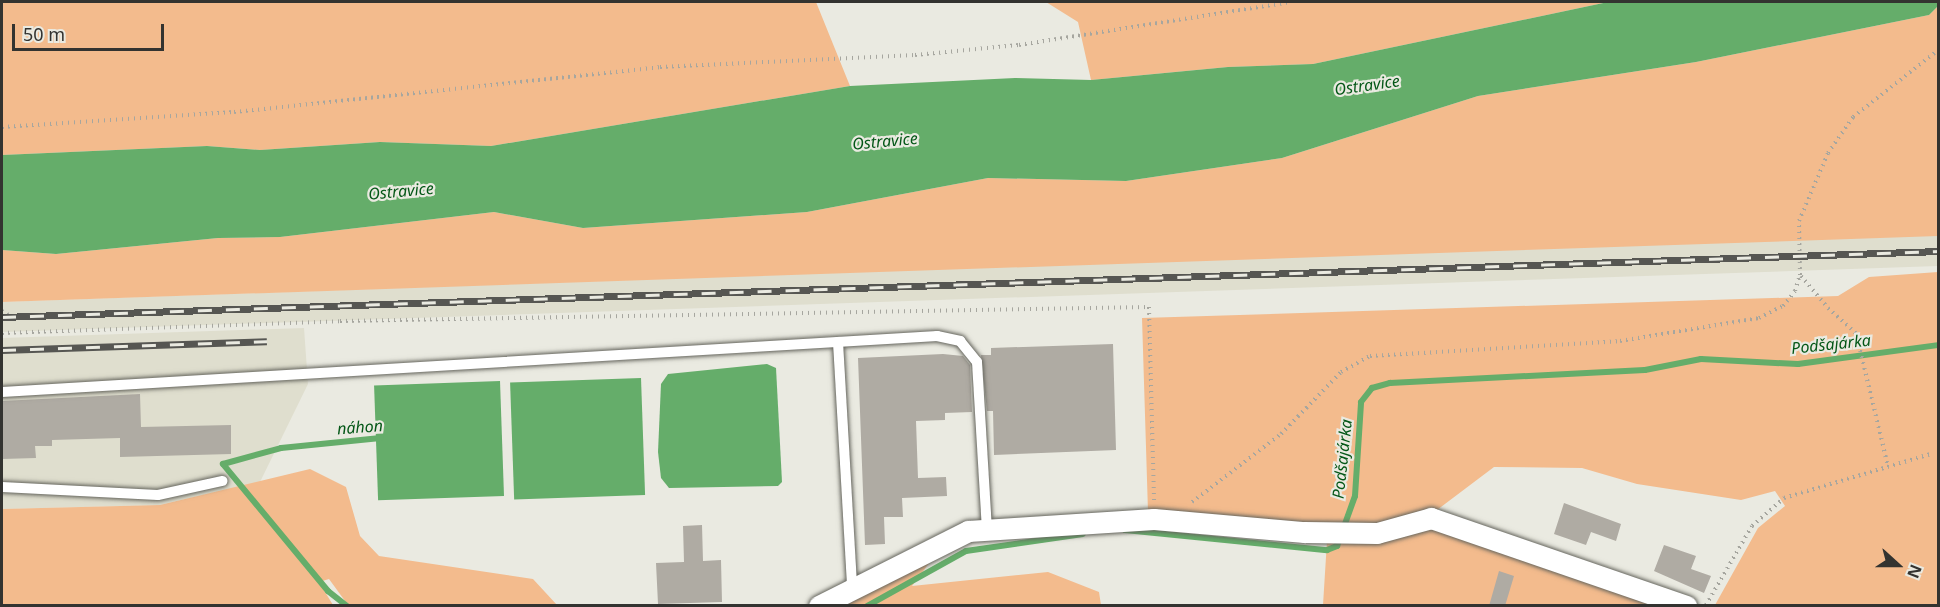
<!DOCTYPE html>
<meta charset="utf-8">
<style>
body{margin:0}
#map{position:relative;width:1940px;height:607px;overflow:hidden;background:#eaeae1;font-family:"Noto Sans",sans-serif}
div>[style]{position:absolute}
.built>*{inset:0;background:#dfdece}
.green>*{inset:0;background:#f3bb8d}
.water>*{inset:0;background:#65ad6a;transform-origin:0 0}
.stream>*{height:6px;margin:-3px;padding:0 3px;transform-origin:3px;border-radius:3px;background:#65ad6a}
.building>*{inset:0;background:#afaba3}
.path>*{height:4px;margin-top:-2px;transform-origin:0;background:repeating-linear-gradient(90deg,#a6a69f 0 1.5px,transparent 0 6px)}
.roads{filter:drop-shadow(0 0 2px #65655d) drop-shadow(0 0 2px #65655d)}
.lane>*{height:10px;margin:-5px;padding:0 5px;transform-origin:5px;border-radius:5px;background:#fff}
.street>*{height:21px;margin:-10.5px;padding:0 10.5px;transform-origin:10.5px;border-radius:10.5px;background:#fff}
.rail>*{height:7px;margin-top:-3.5px;transform-origin:0;background:repeating-linear-gradient(90deg,#eaeae1 0 14px,#565652 0 28px);box-sizing:border-box;border-block:2px solid #565652}
span{translate:-50% -50%;white-space:nowrap;text-align:center;line-height:1.15;-webkit-text-stroke:4.5px #eaeae1;paint-order:stroke}
.water-label{font-size:16px;color:#045717;font-style:italic}
.frame{position:absolute;inset:0;border:3px solid #333330;pointer-events:none}
.north{position:absolute;left:1868px;top:535px;width:60px;height:60px;-webkit-text-stroke:4px #eaeae1;paint-order:stroke;rotate:111deg;font-size:16px;font-weight:700;line-height:24px;text-align:center;color:#333330}
.north::after{content:'';display:block;margin:auto;width:21px;height:27px;background:#333330;clip-path:polygon(50% 0,100% 100%,50% 72%,0 100%)}
.scale{position:absolute;left:12px;top:24px;width:152px;height:27px;box-sizing:border-box;border:3px solid #333330;border-top:0;padding-left:8px;font-size:18px;line-height:21px;white-space:nowrap;color:#333330;-webkit-text-stroke:4px #eaeae1;paint-order:stroke}
</style>
<div id="map">
<div class="built">
<i style="clip-path:polygon(1905px 235px,1938px 236px,1938px 266px,2px 332px,2px 302px)"></i>
<i style="clip-path:polygon(304px 328px,308px 384px,260px 482px,160px 505px,2px 509px,2px 338px)"></i>
</div>
<div class="green">
<i style="clip-path:polygon(2px 2px,816px 2px,850px 86px,491px 146px,380px 142px,260px 150px,207px 146px,2px 155px)"></i>
<i style="clip-path:polygon(1046px 2px,1608px 2px,1313px 64px,1228px 67px,1091px 80px,1078px 22px)"></i>
<i style="clip-path:polygon(1938px 6px,1938px 236px,2px 302px,2px 250px,56px 254px,218px 238px,280px 237px,494px 212px,583px 228px,807px 212px,988px 178px,1126px 181px,1282px 158px,1478px 96px,1696px 62px,1929px 15px)"></i>
<i style="clip-path:polygon(1938px 272px,1938px 605px,1715px 605px,1758px 528px,1785px 506px,1775px 491px,1741px 500px,1637px 484px,1582px 468px,1494px 467px,1433px 513px,1377px 527px,1148px 512px,1142px 318px,1838px 296px,1869px 277px)"></i>
<i style="clip-path:polygon(310px 469px,346px 487px,360px 536px,379px 556px,533px 579px,557px 605px,348px 605px,329px 579px,319px 582px,333px 605px,2px 605px,2px 509px,160px 505px)"></i>
<i style="clip-path:polygon(1433px 524px,1666px 605px,1323px 605px,1327px 541px)"></i>
<i style="clip-path:polygon(936px 554px,912px 586px,1048px 572px,1099px 592px,1101px 605px,834px 606px)"></i>
</div>
<div class="water">
<i style="clip-path:polygon(1608px 2px,1938px 2px,1938px 6px,1929px 15px,1696px 62px,1478px 96px,1282px 158px,1126px 181px,988px 178px,807px 212px,583px 228px,494px 212px,280px 237px,218px 238px,56px 254px,2px 250px,2px 155px,207px 146px,260px 150px,380px 142px,491px 146px,850px 86px,1015px 78px,1091px 80px,1228px 67px,1313px 64px)"></i>
<i style="clip-path:polygon(767px 364px,776px 368px,782px 482px,778px 486px,669px 488px,661px 478px,658px 452px,661px 384px,668px 374px)"></i>
<i style="left:641px;top:378px;width:117px;height:131px;rotate:88deg"></i>
<i style="left:500px;top:381px;width:115px;height:126px;rotate:88deg"></i>
</div>
<div class="stream">
<i style="left:1125px;top:530px;width:203px;rotate:5.7deg"></i>
<i style="left:1327px;top:550px;width:11px;rotate:-22deg"></i>
<i style="left:1337px;top:546px;width:53px;rotate:-70.2deg"></i>
<i style="left:1355px;top:496px;width:94px;rotate:-86.3deg"></i>
<i style="left:1361px;top:402px;width:18px;rotate:-52deg"></i>
<i style="left:1372px;top:388px;width:19px;rotate:-16deg"></i>
<i style="left:1390px;top:383px;width:255px;rotate:-2.9deg"></i>
<i style="left:1645px;top:370px;width:57px;rotate:-11.1deg"></i>
<i style="left:1701px;top:359px;width:97px;rotate:3deg"></i>
<i style="left:1798px;top:364px;width:141px;rotate:-7.7deg"></i>
<i style="left:347px;top:606px;width:24px;rotate:-142deg"></i>
<i style="left:328px;top:591px;width:165px;rotate:-129.6deg"></i>
<i style="left:223px;top:464px;width:60px;rotate:-15.4deg"></i>
<i style="left:281px;top:448px;width:100px;rotate:-5.7deg"></i>
<i style="left:867px;top:606px;width:113px;rotate:-29.1deg"></i>
<i style="left:966px;top:551px;width:118px;rotate:-8.3deg"></i>
</div>
<div class="building">
<i style="clip-path:polygon(1113px 344px,1116px 450px,994px 455px,993px 411px,987px 411px,981px 355px,991px 355px,991px 348px)"></i>
<i style="clip-path:polygon(943px 354px,963px 356px,970px 365px,972px 412px,945px 413px,945px 420px,916px 421px,918px 478px,946px 477px,947px 496px,902px 498px,903px 517px,884px 517px,885px 544px,865px 545px,858px 358px)"></i>
<i style="clip-path:polygon(140px 394px,141px 427px,231px 425px,231px 454px,120px 457px,120px 438px,52px 440px,52px 446px,35px 446px,36px 458px,2px 459px,2px 401px)"></i>
<i style="clip-path:polygon(1564px 503px,1621px 524px,1616px 541px,1591px 532px,1586px 545px,1554px 534px)"></i>
<i style="clip-path:polygon(702px 525px,703px 561px,721px 560px,722px 602px,658px 604px,656px 563px,684px 562px,683px 526px)"></i>
<i style="clip-path:polygon(1664px 545px,1696px 556px,1691px 569px,1711px 576px,1704px 593px,1654px 571px)"></i>
<i style="clip-path:polygon(1499px 571px,1514px 576px,1505px 606px,1489px 606px)"></i>
</div>
<div class="path">
<i style="left:2px;top:127px;width:232px;rotate:-3.7deg"></i>
<i style="left:234px;top:112px;width:428px;rotate:-6deg"></i>
<i style="left:660px;top:67px;width:255px;rotate:-2.7deg"></i>
<i style="left:915px;top:55px;width:104px;rotate:-5.5deg"></i>
<i style="left:1019px;top:45px;width:275px;rotate:-9deg"></i>
<i style="left:1801px;top:276px;width:42px;rotate:49.8deg"></i>
<i style="left:1828px;top:308px;width:38px;rotate:42deg"></i>
<i style="left:1856px;top:333px;width:137px;rotate:76.5deg"></i>
<i style="left:2px;top:311px;width:12px;rotate:31deg"></i>
<i style="left:2px;top:333px;width:338px;rotate:-2deg"></i>
<i style="left:340px;top:321px;width:809px;rotate:-0.99deg"></i>
<i style="left:1149px;top:307px;width:194px;rotate:88.5deg"></i>
<i style="left:1192px;top:502px;width:112px;rotate:-37.4deg"></i>
<i style="left:1281px;top:434px;width:86px;rotate:-45.9deg"></i>
<i style="left:1341px;top:372px;width:33px;rotate:-29deg"></i>
<i style="left:1370px;top:356px;width:250px;rotate:-3.4deg"></i>
<i style="left:1620px;top:341px;width:141px;rotate:-9.4deg"></i>
<i style="left:1759px;top:318px;width:27px;rotate:-27deg"></i>
<i style="left:1783px;top:306px;width:19px;rotate:-51deg"></i>
<i style="left:1795px;top:291px;width:17px;rotate:-73deg"></i>
<i style="left:1800px;top:275px;width:54px;rotate:-91.1deg"></i>
<i style="left:1799px;top:221px;width:74px;rotate:-66.9deg"></i>
<i style="left:1828px;top:153px;width:44px;rotate:-55.2deg"></i>
<i style="left:1853px;top:117px;width:108px;rotate:-38.2deg"></i>
<i style="left:1706px;top:605px;width:91px;rotate:-59.8deg"></i>
<i style="left:1752px;top:526px;width:43px;rotate:-41.2deg"></i>
<i style="left:1784px;top:498px;width:153px;rotate:-16.7deg"></i>
</div>
<div class="roads">
<div class="lane">
<i style="left:838px;top:342px;width:246px;rotate:86.7deg"></i>
<i style="left:2px;top:392px;width:937px;rotate:-3.43deg"></i>
<i style="left:937px;top:336px;width:24px;rotate:12deg"></i>
<i style="left:960px;top:341px;width:27px;rotate:51deg"></i>
<i style="left:977px;top:362px;width:166px;rotate:86.6deg"></i>
<i style="left:2px;top:487px;width:156px;rotate:2.9deg"></i>
<i style="left:158px;top:495px;width:66px;rotate:-12.3deg"></i>
</div>
<div class="street">
<i style="left:819px;top:606px;width:167px;rotate:-26.7deg"></i>
<i style="left:968px;top:531px;width:186px;rotate:-3.7deg"></i>
<i style="left:1154px;top:519px;width:151px;rotate:5deg"></i>
<i style="left:1304px;top:532px;width:73px;rotate:0.8deg"></i>
<i style="left:1377px;top:533px;width:56px;rotate:-15.5deg"></i>
<i style="left:1431px;top:518px;width:270px;rotate:19deg"></i>
</div>
</div>
<div class="rail">
<i style="left:2px;top:317px;width:1937px;rotate:-1.95deg"></i>
<i style="left:2px;top:350px;width:265px;rotate:-1.9deg"></i>
</div>
<div class="water-label">
<span style="left:1367px;top:85px;rotate:-8deg">Ostravice</span>
<span style="left:885px;top:141px;rotate:-5deg">Ostravice</span>
<span style="left:401px;top:191px;rotate:-5deg">Ostravice</span>
<span style="left:1831px;top:344px;rotate:-6deg">Podšajárka</span>
<span style="left:360px;top:427px;rotate:-4deg">náhon</span>
<span style="left:1342px;top:459px;rotate:-84deg">Podšajárka</span>
</div>
<div class="frame"></div>
<div class="north">N</div>
<div class="scale">50 m</div>
</div>
